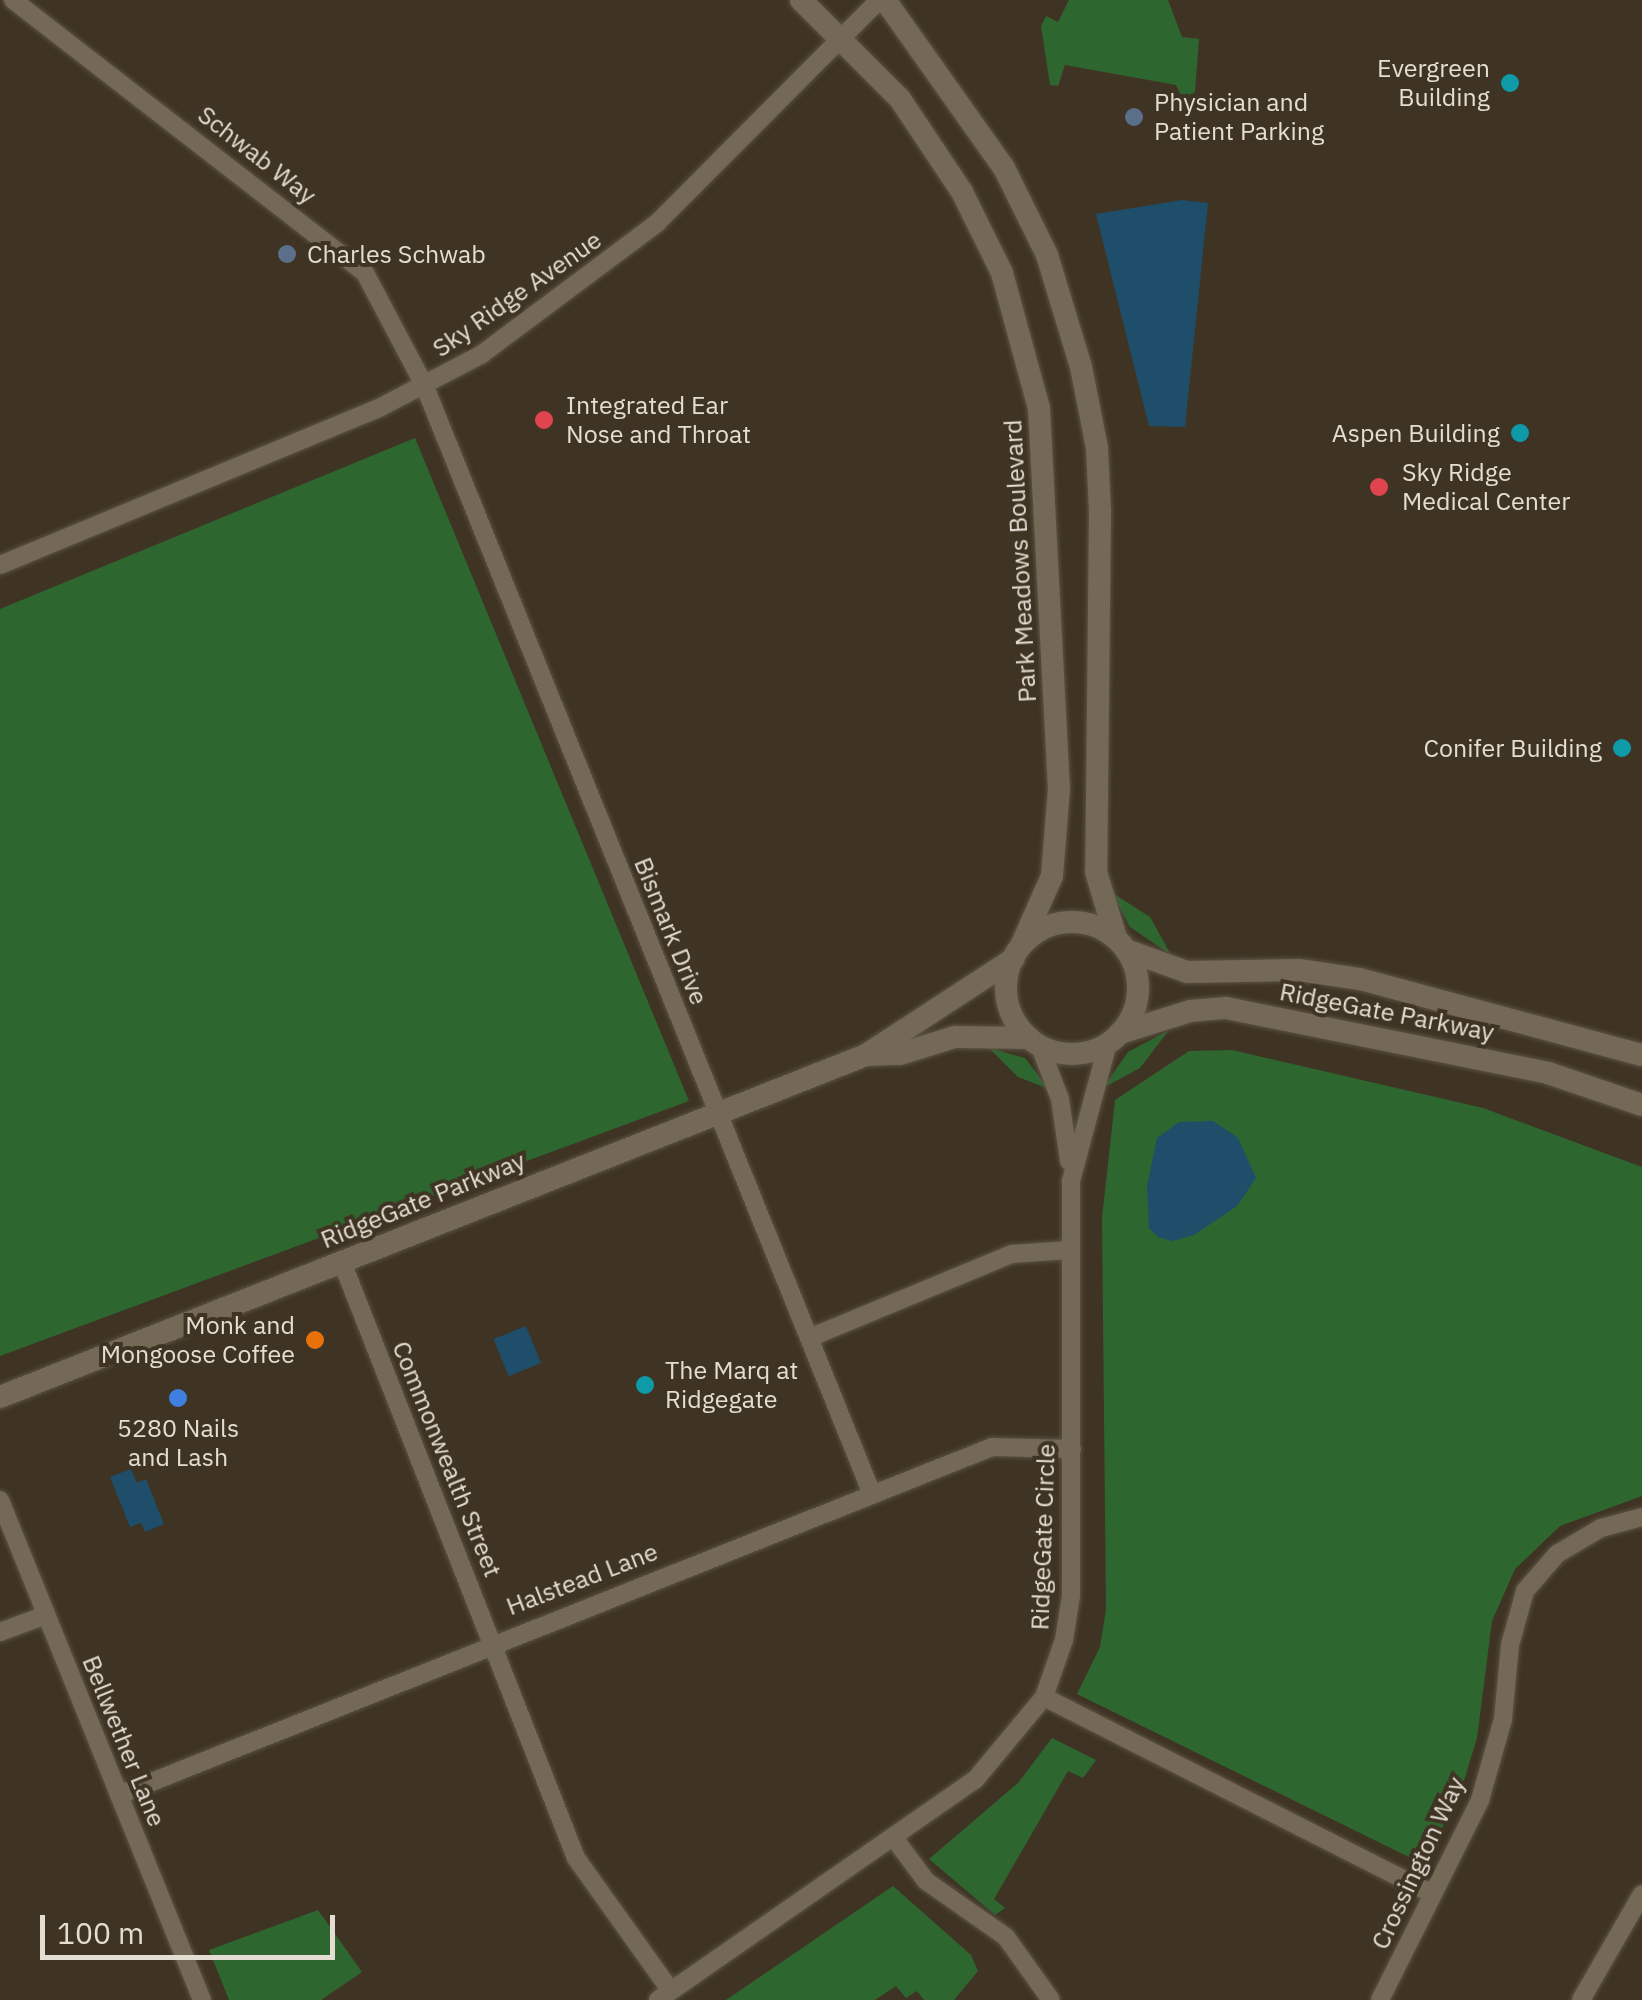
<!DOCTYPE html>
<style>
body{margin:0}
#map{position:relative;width:1642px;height:2000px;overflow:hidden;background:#3f3424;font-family:"IBM Plex Sans",sans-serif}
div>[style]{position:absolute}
.green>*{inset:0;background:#2e6630}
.water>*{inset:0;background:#1e4e69;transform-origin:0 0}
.roads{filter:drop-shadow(0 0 2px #5b5243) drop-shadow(0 0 2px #5b5243)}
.minor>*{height:18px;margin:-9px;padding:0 9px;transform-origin:9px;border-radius:9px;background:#746856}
.secondary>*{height:22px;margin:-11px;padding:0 11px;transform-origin:11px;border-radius:11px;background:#746856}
.secondary>.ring{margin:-11px;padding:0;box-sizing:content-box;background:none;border:22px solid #746856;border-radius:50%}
.dots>*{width:28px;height:28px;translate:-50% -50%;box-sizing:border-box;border:5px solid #3f3424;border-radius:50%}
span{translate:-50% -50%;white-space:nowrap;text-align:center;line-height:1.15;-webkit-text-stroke:8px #3f3424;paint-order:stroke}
.poi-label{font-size:25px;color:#e4ddd2}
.right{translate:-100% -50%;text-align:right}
.left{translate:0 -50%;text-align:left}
.street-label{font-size:25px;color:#e4ddd2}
.scale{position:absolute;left:40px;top:1915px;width:295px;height:45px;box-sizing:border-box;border:5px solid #e4ddd2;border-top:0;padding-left:12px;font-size:30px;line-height:35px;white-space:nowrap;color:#e4ddd2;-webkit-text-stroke:8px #3f3424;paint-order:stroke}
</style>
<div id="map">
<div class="green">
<i style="clip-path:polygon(1069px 0,1168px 0,1182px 37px,1199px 39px,1195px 92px,1183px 99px,1176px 85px,1065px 65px,1058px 86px,1050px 85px,1041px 26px,1046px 16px,1058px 22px)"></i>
<i style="clip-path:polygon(415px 438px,689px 1101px,0 1356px,0 609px)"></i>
<i style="clip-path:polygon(1111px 892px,1150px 917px,1171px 955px,1130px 927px)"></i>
<i style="clip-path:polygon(1169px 1030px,1140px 1068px,1103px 1088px,1128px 1052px)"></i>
<i style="clip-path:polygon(989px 1048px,1025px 1058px,1049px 1089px,1018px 1077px)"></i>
<i style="clip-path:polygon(1232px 1050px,1483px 1108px,1642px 1167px,1642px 1496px,1560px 1526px,1515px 1569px,1492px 1621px,1477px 1738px,1463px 1784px,1431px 1851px,1417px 1861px,1077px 1694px,1100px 1647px,1106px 1609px,1102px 1218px,1115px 1100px,1189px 1051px)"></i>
<i style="clip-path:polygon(1052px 1738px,1096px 1760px,1083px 1778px,1068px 1771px,994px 1899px,1005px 1908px,995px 1915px,929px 1859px,1018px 1783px)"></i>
<i style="clip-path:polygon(893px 1886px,971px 1955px,978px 1971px,954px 2000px,924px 2000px,917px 1991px,906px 1998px,896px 1986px,875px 2000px,726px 2000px)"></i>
<i style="clip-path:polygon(318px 1910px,362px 1972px,321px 2000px,229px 2000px,209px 1950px)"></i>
</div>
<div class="water">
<i style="clip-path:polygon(1182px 200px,1208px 203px,1185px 427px,1149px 426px,1096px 214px)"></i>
<i style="clip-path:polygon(1213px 1121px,1238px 1138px,1256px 1178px,1237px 1206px,1194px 1235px,1172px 1241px,1158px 1237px,1149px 1228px,1147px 1186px,1157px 1138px,1179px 1122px)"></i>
<i style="left:526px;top:1326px;width:40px;height:35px;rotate:68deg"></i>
<i style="clip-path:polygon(131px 1469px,137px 1483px,146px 1479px,164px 1524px,145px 1532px,141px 1523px,130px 1527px,110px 1477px)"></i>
</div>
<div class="roads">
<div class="minor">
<i style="left:13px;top:0;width:445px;rotate:37.8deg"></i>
<i style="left:365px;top:273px;width:129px;rotate:62.2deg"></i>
<i style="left:425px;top:387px;width:1194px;rotate:68.01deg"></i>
<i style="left:0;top:565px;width:408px;rotate:-22.5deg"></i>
<i style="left:377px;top:409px;width:119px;rotate:-27.6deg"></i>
<i style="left:482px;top:354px;width:219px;rotate:-36.8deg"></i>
<i style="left:657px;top:223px;width:315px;rotate:-45.1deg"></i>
<i style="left:1039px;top:1044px;width:59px;rotate:69.1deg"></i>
<i style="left:1060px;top:1099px;width:63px;rotate:81.7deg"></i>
<i style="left:342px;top:1262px;width:640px;rotate:68.56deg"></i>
<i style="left:576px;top:1858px;width:163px;rotate:54.5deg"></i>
<i style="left:809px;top:1338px;width:220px;rotate:-22.5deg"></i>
<i style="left:1012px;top:1254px;width:57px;rotate:-4deg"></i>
<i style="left:0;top:1500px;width:539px;rotate:68deg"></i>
<i style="left:0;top:1632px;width:49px;rotate:-20.3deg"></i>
<i style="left:1044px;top:1697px;width:436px;rotate:26.9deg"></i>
<i style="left:119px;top:1795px;width:940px;rotate:-21.73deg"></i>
<i style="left:992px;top:1447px;width:80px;rotate:1.4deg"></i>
<i style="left:894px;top:1838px;width:54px;rotate:53.3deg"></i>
<i style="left:926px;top:1881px;width:98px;rotate:35deg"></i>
<i style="left:1006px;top:1937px;width:77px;rotate:54.5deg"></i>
<i style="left:658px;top:2000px;width:386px;rotate:-34.8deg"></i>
<i style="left:975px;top:1780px;width:108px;rotate:-50.3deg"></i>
<i style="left:1044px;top:1697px;width:60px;rotate:-70.7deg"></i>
<i style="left:1064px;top:1640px;width:45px;rotate:-81deg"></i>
<i style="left:1071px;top:1596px;width:415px;rotate:-90deg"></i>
<i style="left:1071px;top:1181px;width:143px;rotate:-75deg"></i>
<i style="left:1380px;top:2000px;width:224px;rotate:-63.4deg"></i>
<i style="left:1480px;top:1800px;width:84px;rotate:-74.1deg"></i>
<i style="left:1503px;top:1719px;width:74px;rotate:-84.6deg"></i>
<i style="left:1510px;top:1645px;width:56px;rotate:-74.5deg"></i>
<i style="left:1525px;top:1591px;width:49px;rotate:-49.1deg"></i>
<i style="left:1557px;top:1554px;width:51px;rotate:-30.6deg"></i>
<i style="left:1601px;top:1528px;width:42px;rotate:-15deg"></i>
<i style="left:1581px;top:2000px;width:122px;rotate:-60.1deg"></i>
</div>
<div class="secondary">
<i style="left:801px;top:0;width:140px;rotate:45deg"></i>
<i style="left:900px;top:99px;width:112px;rotate:56.3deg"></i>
<i style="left:962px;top:192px;width:90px;rotate:63.7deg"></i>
<i style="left:1002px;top:273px;width:140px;rotate:74.7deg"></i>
<i style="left:1039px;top:408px;width:382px;rotate:87deg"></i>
<i style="left:1059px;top:789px;width:87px;rotate:94.6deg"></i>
<i style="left:1052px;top:876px;width:77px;rotate:113.9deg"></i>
<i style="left:885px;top:0;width:206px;rotate:54.7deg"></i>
<i style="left:1004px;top:168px;width:97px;rotate:63.7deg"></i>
<i style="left:1047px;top:255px;width:117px;rotate:73.1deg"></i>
<i style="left:1081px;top:367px;width:83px;rotate:78.8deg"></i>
<i style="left:1097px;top:448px;width:64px;rotate:87.3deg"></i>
<i style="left:1100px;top:512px;width:360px;rotate:90.6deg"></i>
<i style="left:1096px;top:872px;width:69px;rotate:73.1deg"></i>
<i class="ring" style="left:1006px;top:922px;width:110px;height:110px"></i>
<i style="left:1126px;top:950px;width:65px;rotate:19.8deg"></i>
<i style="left:1187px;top:972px;width:112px;rotate:-1deg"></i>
<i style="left:1299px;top:970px;width:62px;rotate:8.4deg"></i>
<i style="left:1360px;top:979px;width:292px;rotate:15.1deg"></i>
<i style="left:1120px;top:1033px;width:73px;rotate:-17.4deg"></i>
<i style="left:1190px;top:1011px;width:36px;rotate:-5deg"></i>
<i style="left:1226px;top:1008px;width:328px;rotate:11.4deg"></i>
<i style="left:1548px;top:1073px;width:99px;rotate:18.8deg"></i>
<i style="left:866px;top:1055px;width:34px;rotate:-2deg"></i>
<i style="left:900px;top:1054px;width:58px;rotate:-17.2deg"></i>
<i style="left:955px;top:1037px;width:74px;rotate:0.8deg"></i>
<i style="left:0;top:1397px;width:931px;rotate:-21.55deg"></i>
<i style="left:866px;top:1055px;width:176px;rotate:-33.1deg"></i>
</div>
</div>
<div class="dots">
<i style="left:1510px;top:83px;background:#0f9aa8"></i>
<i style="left:1134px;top:117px;background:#5c6f8a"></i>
<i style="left:287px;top:254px;background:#5c6f8a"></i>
<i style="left:544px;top:420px;background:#e0444e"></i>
<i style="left:1520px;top:433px;background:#0f9aa8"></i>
<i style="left:1379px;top:487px;background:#e0444e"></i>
<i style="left:1622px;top:748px;background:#0f9aa8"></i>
<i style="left:315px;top:1340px;background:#e8710a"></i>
<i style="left:645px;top:1385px;background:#0f9aa8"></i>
<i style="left:178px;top:1398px;background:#3f7fe0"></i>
</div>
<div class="poi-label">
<span class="right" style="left:1490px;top:83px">Evergreen<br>Building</span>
<span class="left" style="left:1154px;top:117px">Physician and<br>Patient Parking</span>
<span class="left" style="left:307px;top:254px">Charles Schwab</span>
<span class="left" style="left:566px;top:420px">Integrated Ear<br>Nose and Throat</span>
<span class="right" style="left:1500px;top:433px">Aspen Building</span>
<span class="left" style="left:1402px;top:487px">Sky Ridge<br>Medical Center</span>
<span class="right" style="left:1602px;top:748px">Conifer Building</span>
<span class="right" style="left:295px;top:1340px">Monk and<br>Mongoose Coffee</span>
<span class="left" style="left:665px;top:1385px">The Marq at<br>Ridgegate</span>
<span style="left:178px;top:1443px">5280 Nails<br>and Lash</span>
</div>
<div class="street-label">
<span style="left:257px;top:155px;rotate:38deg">Schwab Way</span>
<span style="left:517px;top:294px;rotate:-35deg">Sky Ridge Avenue</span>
<span style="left:1020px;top:561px;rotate:-93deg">Park Meadows Boulevard</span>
<span style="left:671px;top:931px;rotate:68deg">Bismark Drive</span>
<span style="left:1387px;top:1012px;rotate:11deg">RidgeGate Parkway</span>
<span style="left:423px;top:1200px;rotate:-22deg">RidgeGate Parkway</span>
<span style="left:447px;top:1459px;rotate:68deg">Commonwealth Street</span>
<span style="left:1043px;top:1537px;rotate:-88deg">RidgeGate Circle</span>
<span style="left:582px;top:1579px;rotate:-21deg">Halstead Lane</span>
<span style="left:124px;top:1741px;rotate:68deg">Bellwether Lane</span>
<span style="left:1418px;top:1863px;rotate:-65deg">Crossington Way</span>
</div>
<div class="scale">100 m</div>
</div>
